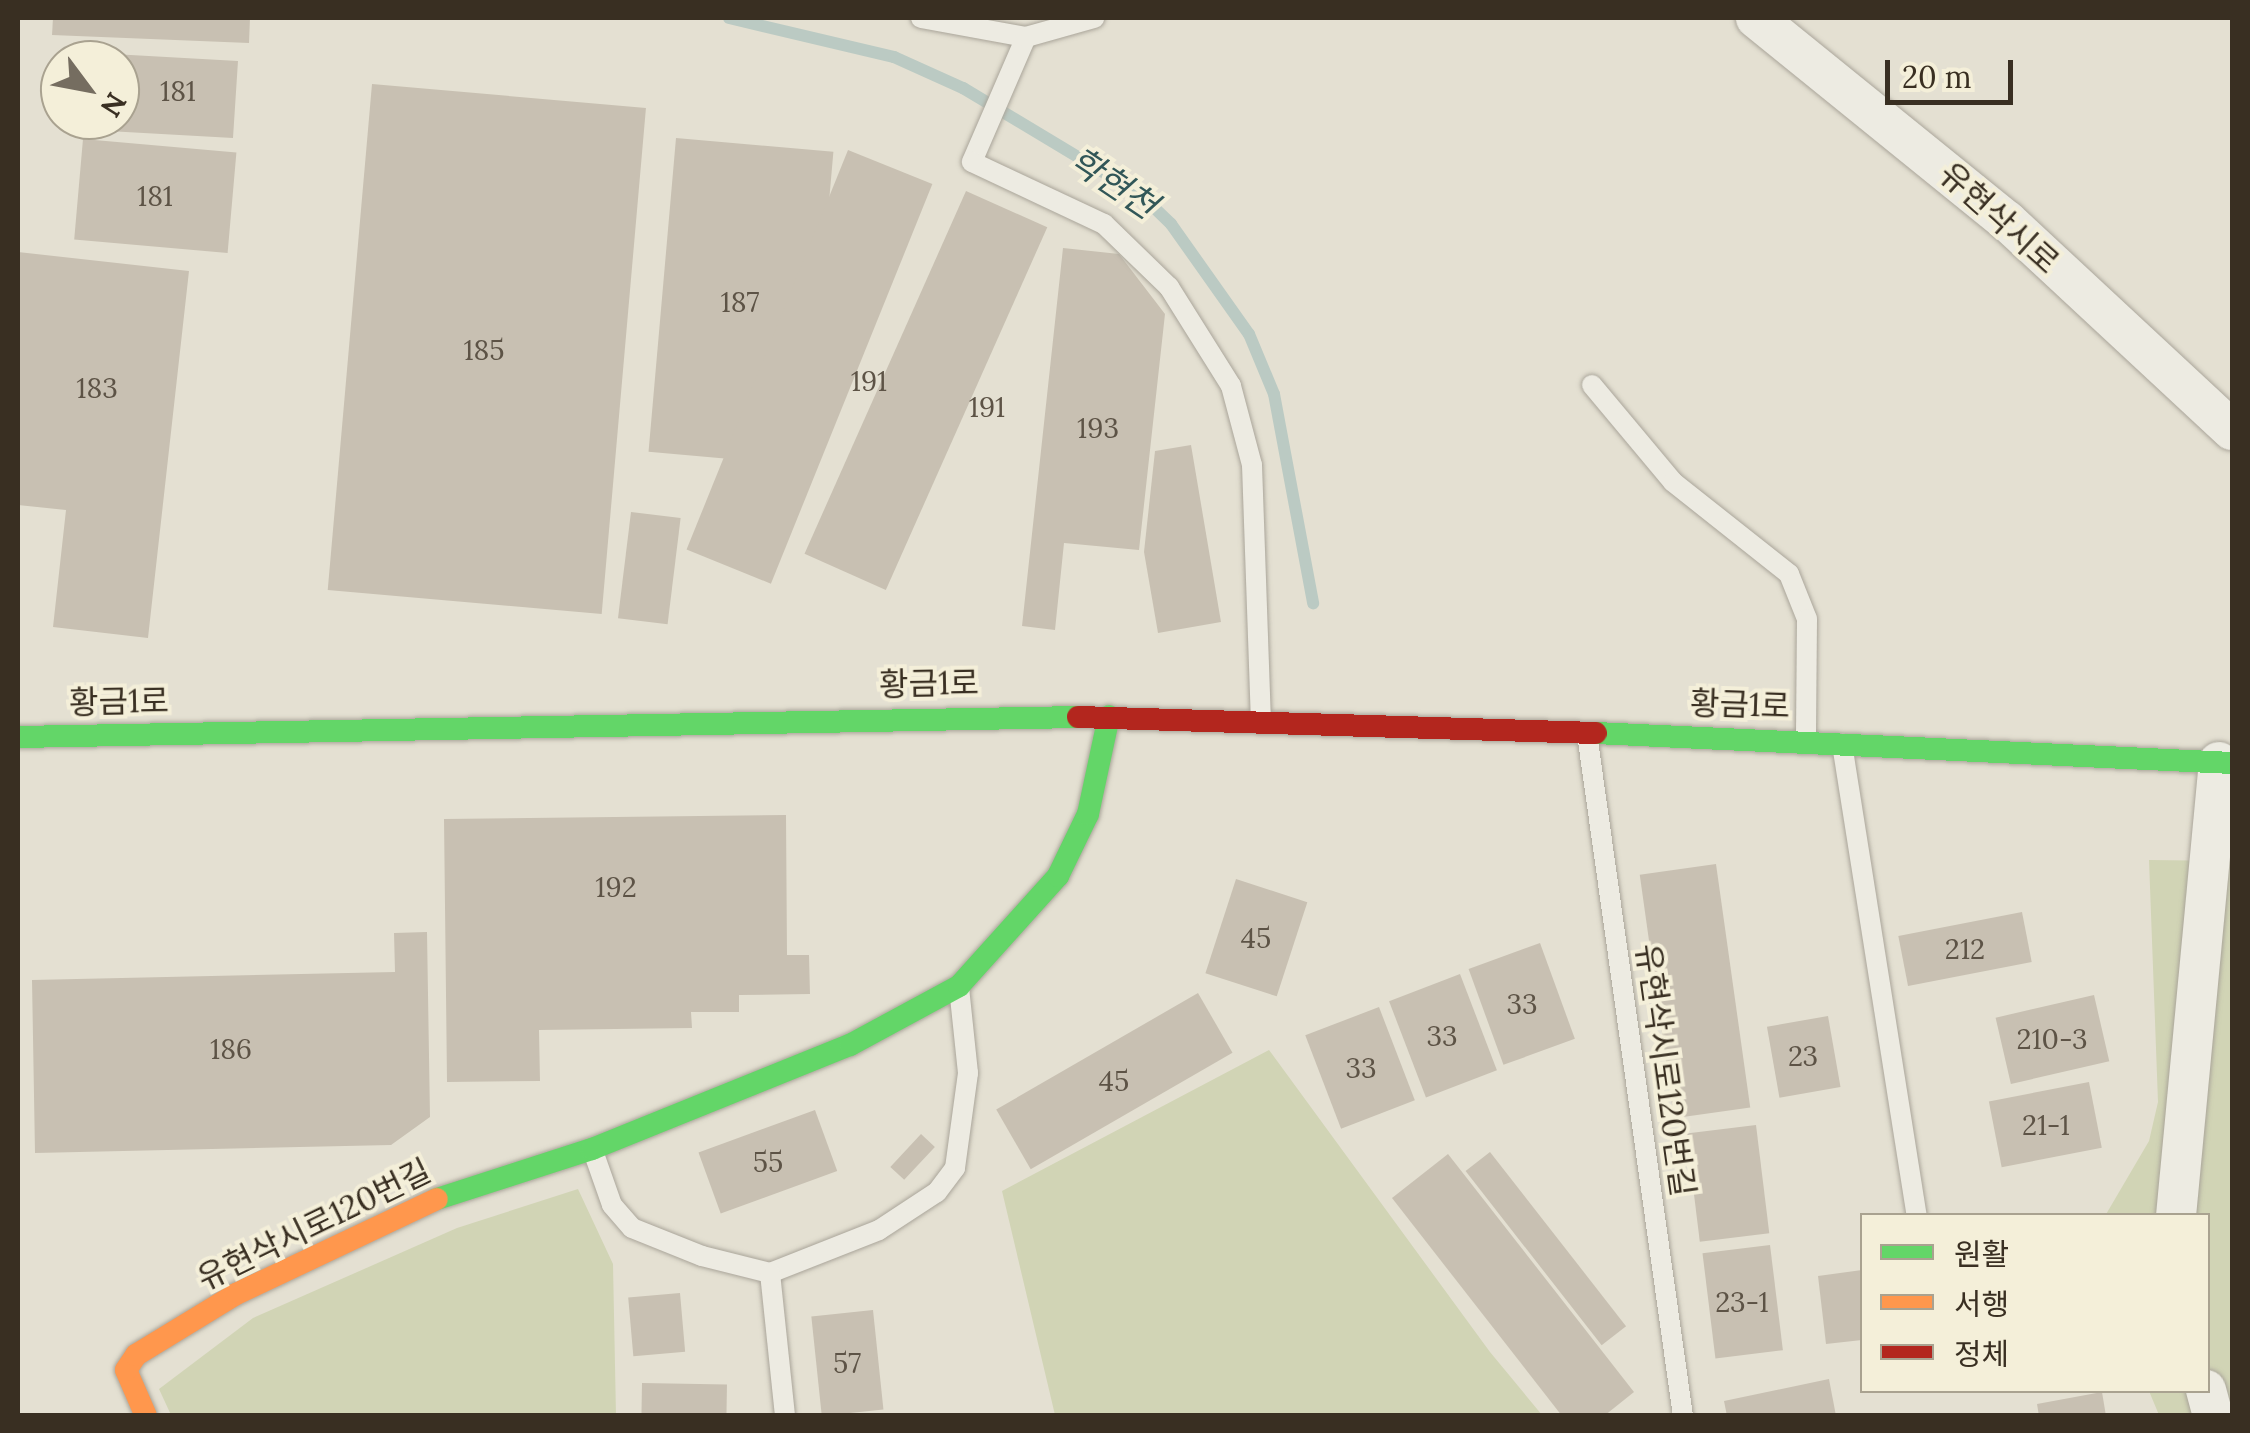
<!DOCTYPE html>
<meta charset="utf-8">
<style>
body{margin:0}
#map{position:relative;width:2250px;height:1433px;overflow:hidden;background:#e4e0d2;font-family:Lora,"Noto Sans KR",serif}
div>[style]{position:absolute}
.green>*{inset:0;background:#d1d4b5}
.stream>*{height:12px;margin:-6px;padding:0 6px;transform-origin:6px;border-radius:6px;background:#bbcac3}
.building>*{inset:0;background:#c8c0b2;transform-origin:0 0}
.roads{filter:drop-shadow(0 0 2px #aaa59a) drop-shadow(0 0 2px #aaa59a)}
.lane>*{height:20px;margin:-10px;padding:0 10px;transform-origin:10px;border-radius:10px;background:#edebe2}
.street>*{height:40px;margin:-20px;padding:0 20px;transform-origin:20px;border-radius:20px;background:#edebe2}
.fast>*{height:22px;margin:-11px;padding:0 11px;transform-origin:11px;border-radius:11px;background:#63d668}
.slow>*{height:22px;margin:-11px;padding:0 11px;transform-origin:11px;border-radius:11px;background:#ff974d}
.jam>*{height:22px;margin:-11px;padding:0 11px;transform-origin:11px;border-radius:11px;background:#b3261e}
span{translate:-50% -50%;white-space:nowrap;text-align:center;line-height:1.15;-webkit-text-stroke:8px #f4efd9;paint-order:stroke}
.number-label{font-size:28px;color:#5d5346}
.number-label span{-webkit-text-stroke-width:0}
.street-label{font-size:32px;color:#392f22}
.water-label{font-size:35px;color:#325758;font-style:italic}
.frame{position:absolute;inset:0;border:20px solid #392f22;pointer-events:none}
.legend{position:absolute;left:1860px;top:1213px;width:350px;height:180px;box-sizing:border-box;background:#f4efd9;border:2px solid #a9a290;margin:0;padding:12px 18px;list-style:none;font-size:30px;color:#392f22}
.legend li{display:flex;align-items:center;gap:20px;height:50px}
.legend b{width:50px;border:2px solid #a9a290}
.north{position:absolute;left:40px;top:40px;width:100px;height:100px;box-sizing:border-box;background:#f4efd9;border:2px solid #a9a290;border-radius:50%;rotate:122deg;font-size:28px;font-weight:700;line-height:40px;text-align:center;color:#392f22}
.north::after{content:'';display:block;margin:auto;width:35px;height:45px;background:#756d60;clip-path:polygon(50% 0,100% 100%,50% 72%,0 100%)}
.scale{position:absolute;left:1885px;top:60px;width:128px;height:45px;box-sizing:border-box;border:5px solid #392f22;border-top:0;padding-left:12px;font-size:30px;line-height:35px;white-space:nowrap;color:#392f22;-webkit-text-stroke:8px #f4efd9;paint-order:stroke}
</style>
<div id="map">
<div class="green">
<i style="clip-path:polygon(2149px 860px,2232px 861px,2232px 1415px,2159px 1415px,2149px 1391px,2208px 1390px,2208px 1216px,2105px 1216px,2149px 1141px,2158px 1102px)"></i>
<i style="clip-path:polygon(1269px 1050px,1490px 1352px,1542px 1415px,1055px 1415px,1002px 1191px)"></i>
<i style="clip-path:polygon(578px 1189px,613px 1264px,616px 1415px,171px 1415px,159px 1389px,253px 1318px,457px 1228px)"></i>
</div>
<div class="stream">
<i style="left:729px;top:18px;width:170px;rotate:13.3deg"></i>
<i style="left:894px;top:57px;width:76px;rotate:24.2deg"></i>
<i style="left:963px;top:88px;width:208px;rotate:31deg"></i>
<i style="left:1141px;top:195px;width:42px;rotate:44deg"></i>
<i style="left:1171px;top:224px;width:135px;rotate:54.7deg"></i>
<i style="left:1249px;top:334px;width:65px;rotate:67.4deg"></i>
<i style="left:1274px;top:394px;width:213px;rotate:79.4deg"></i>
</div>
<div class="building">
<i style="clip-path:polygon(53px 18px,250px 18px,249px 43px,52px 35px)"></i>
<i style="clip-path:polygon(77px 52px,238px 61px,233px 138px,72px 129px,73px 120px,120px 120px,120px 60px,77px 60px)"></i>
<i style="left:372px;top:84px;width:275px;height:508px;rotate:5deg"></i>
<i style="left:676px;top:138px;width:158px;height:315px;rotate:5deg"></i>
<i style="left:83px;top:139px;width:154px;height:101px;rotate:5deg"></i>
<i style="left:848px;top:150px;width:91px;height:431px;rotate:22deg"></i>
<i style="left:966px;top:191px;width:89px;height:397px;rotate:24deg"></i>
<i style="clip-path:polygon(1063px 248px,1119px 254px,1165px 314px,1139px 550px,1064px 543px,1055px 630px,1022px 626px)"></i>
<i style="clip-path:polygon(18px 252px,189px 271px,148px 638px,53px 627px,66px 510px,18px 505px)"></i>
<i style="clip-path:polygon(1191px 445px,1221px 622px,1158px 633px,1144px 552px,1155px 451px)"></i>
<i style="left:631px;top:512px;width:50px;height:107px;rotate:7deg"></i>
<i style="clip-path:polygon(786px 815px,787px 955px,809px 955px,810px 994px,739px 995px,739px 1012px,691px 1012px,692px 1028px,539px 1030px,540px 1081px,447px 1082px,444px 819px)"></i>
<i style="left:1716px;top:864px;width:246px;height:77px;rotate:82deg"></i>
<i style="left:1236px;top:879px;width:75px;height:99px;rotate:18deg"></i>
<i style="left:2022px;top:912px;width:51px;height:126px;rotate:79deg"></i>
<i style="clip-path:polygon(427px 932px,430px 1117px,391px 1145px,35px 1153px,32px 980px,395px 972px,394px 933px)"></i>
<i style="left:1540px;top:943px;width:102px;height:76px;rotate:70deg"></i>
<i style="left:1460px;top:974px;width:103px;height:76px;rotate:69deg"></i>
<i style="left:1198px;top:993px;width:69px;height:233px;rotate:60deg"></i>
<i style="left:2094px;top:995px;width:68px;height:101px;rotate:77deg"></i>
<i style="left:1379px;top:1007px;width:100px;height:79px;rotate:69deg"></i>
<i style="left:1828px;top:1016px;width:72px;height:62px;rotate:80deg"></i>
<i style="left:2089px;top:1082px;width:67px;height:102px;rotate:79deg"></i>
<i style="left:815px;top:1110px;width:65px;height:124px;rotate:70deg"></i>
<i style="left:1756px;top:1125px;width:109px;height:70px;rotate:83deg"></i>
<i style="left:921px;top:1134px;width:19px;height:45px;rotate:43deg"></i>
<i style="left:1490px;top:1152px;width:221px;height:31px;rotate:52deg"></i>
<i style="clip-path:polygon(1448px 1154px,1634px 1392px,1604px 1416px,1562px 1416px,1392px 1198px)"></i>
<i style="left:1770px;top:1245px;width:106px;height:68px;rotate:83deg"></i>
<i style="clip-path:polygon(1862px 1270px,1862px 1340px,1826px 1344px,1818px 1276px)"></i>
<i style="left:680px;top:1293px;width:59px;height:52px;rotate:85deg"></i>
<i style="left:873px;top:1310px;width:100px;height:62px;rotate:84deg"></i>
<i style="clip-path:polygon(1829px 1379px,1836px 1416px,1727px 1416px,1724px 1401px)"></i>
<i style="left:642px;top:1383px;width:85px;height:33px;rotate:1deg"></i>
<i style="clip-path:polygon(2102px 1392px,2106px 1416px,2039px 1416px,2037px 1404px)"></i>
</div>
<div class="roads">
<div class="lane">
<i style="left:921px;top:18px;width:107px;rotate:10.3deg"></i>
<i style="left:1026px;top:37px;width:136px;rotate:113.4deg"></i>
<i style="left:972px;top:162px;width:146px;rotate:25.2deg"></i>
<i style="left:1104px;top:224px;width:91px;rotate:44.1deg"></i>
<i style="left:1169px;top:287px;width:117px;rotate:57.9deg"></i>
<i style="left:1231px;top:386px;width:82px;rotate:75.1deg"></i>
<i style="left:1252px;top:465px;width:254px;rotate:88deg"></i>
<i style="left:1026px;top:37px;width:71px;rotate:-15.6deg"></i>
<i style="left:1592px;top:385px;width:126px;rotate:50.1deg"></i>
<i style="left:1673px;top:482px;width:148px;rotate:38.4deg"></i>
<i style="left:1789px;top:574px;width:48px;rotate:68.2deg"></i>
<i style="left:1807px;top:619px;width:119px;rotate:90.5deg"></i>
<i style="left:1587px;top:734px;width:689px;rotate:81.99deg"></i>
<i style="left:1842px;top:744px;width:478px;rotate:81deg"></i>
<i style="left:593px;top:1151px;width:57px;rotate:70.6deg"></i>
<i style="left:612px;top:1205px;width:30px;rotate:49deg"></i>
<i style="left:632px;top:1228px;width:75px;rotate:21.8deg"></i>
<i style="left:702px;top:1256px;width:70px;rotate:14deg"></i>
<i style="left:770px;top:1273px;width:117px;rotate:-21.5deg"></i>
<i style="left:879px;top:1230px;width:69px;rotate:-33.2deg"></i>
<i style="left:937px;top:1192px;width:30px;rotate:-53deg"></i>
<i style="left:955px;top:1168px;width:96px;rotate:-82.2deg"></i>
<i style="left:968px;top:1073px;width:85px;rotate:-96deg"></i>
<i style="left:770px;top:1273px;width:144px;rotate:84deg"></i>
</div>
<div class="street">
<i style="left:1756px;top:18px;width:323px;rotate:39deg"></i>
<i style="left:2007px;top:221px;width:307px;rotate:42.9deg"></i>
<i style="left:2176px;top:1216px;width:456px;rotate:-84.6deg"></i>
<i style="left:2206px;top:1390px;width:27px;rotate:75deg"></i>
</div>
<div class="fast">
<i style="left:1596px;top:733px;width:637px;rotate:2.7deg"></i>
<i style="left:18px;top:737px;width:1060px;rotate:-1.08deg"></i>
<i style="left:437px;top:1199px;width:163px;rotate:-17.9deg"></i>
<i style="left:592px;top:1149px;width:278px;rotate:-22deg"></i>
<i style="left:850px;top:1045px;width:124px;rotate:-28.4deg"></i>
<i style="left:959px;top:986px;width:148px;rotate:-48deg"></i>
<i style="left:1058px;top:876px;width:69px;rotate:-64.2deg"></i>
<i style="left:1088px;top:814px;width:100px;rotate:-77.9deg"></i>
</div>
<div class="slow">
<i style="left:146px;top:1416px;width:50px;rotate:-113.5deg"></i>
<i style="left:126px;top:1370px;width:18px;rotate:-56deg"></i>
<i style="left:136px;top:1355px;width:117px;rotate:-31.4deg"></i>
<i style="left:236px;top:1294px;width:222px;rotate:-25.3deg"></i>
</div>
<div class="jam">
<i style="left:1078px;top:717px;width:518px;rotate:1.77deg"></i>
</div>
</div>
<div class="number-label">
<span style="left:178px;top:91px">181</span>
<span style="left:155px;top:196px">181</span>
<span style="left:740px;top:302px">187</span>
<span style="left:484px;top:350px">185</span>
<span style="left:869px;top:381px">191</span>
<span style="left:97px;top:388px">183</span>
<span style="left:987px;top:407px">191</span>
<span style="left:1098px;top:428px">193</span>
<span style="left:616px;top:887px">192</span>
<span style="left:1256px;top:938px">45</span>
<span style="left:1965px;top:949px">212</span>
<span style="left:1522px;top:1004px">33</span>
<span style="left:1442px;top:1036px">33</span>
<span style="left:2052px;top:1039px">210-3</span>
<span style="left:231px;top:1049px">186</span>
<span style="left:1803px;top:1056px">23</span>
<span style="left:1361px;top:1068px">33</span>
<span style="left:1114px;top:1081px">45</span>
<span style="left:2046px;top:1125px">21-1</span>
<span style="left:768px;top:1162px">55</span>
<span style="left:1742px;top:1302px">23-1</span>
<span style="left:847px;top:1363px">57</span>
</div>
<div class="street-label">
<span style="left:1999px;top:218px;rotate:42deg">유현삭시로</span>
<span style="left:929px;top:684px;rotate:-1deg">황금1로</span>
<span style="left:119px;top:702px;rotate:-1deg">황금1로</span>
<span style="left:1740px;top:705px;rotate:2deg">황금1로</span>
<span style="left:1665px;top:1070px;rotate:82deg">유현삭시로120번길</span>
<span style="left:314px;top:1225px;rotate:-26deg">유현삭시로120번길</span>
</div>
<div class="water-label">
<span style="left:1113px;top:183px;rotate:34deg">학현천</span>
</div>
<div class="frame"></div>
<ul class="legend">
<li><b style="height:12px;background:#63d668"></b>원활</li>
<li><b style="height:12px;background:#ff974d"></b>서행</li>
<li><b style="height:12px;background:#b3261e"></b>정체</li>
</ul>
<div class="north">N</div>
<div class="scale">20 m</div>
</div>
